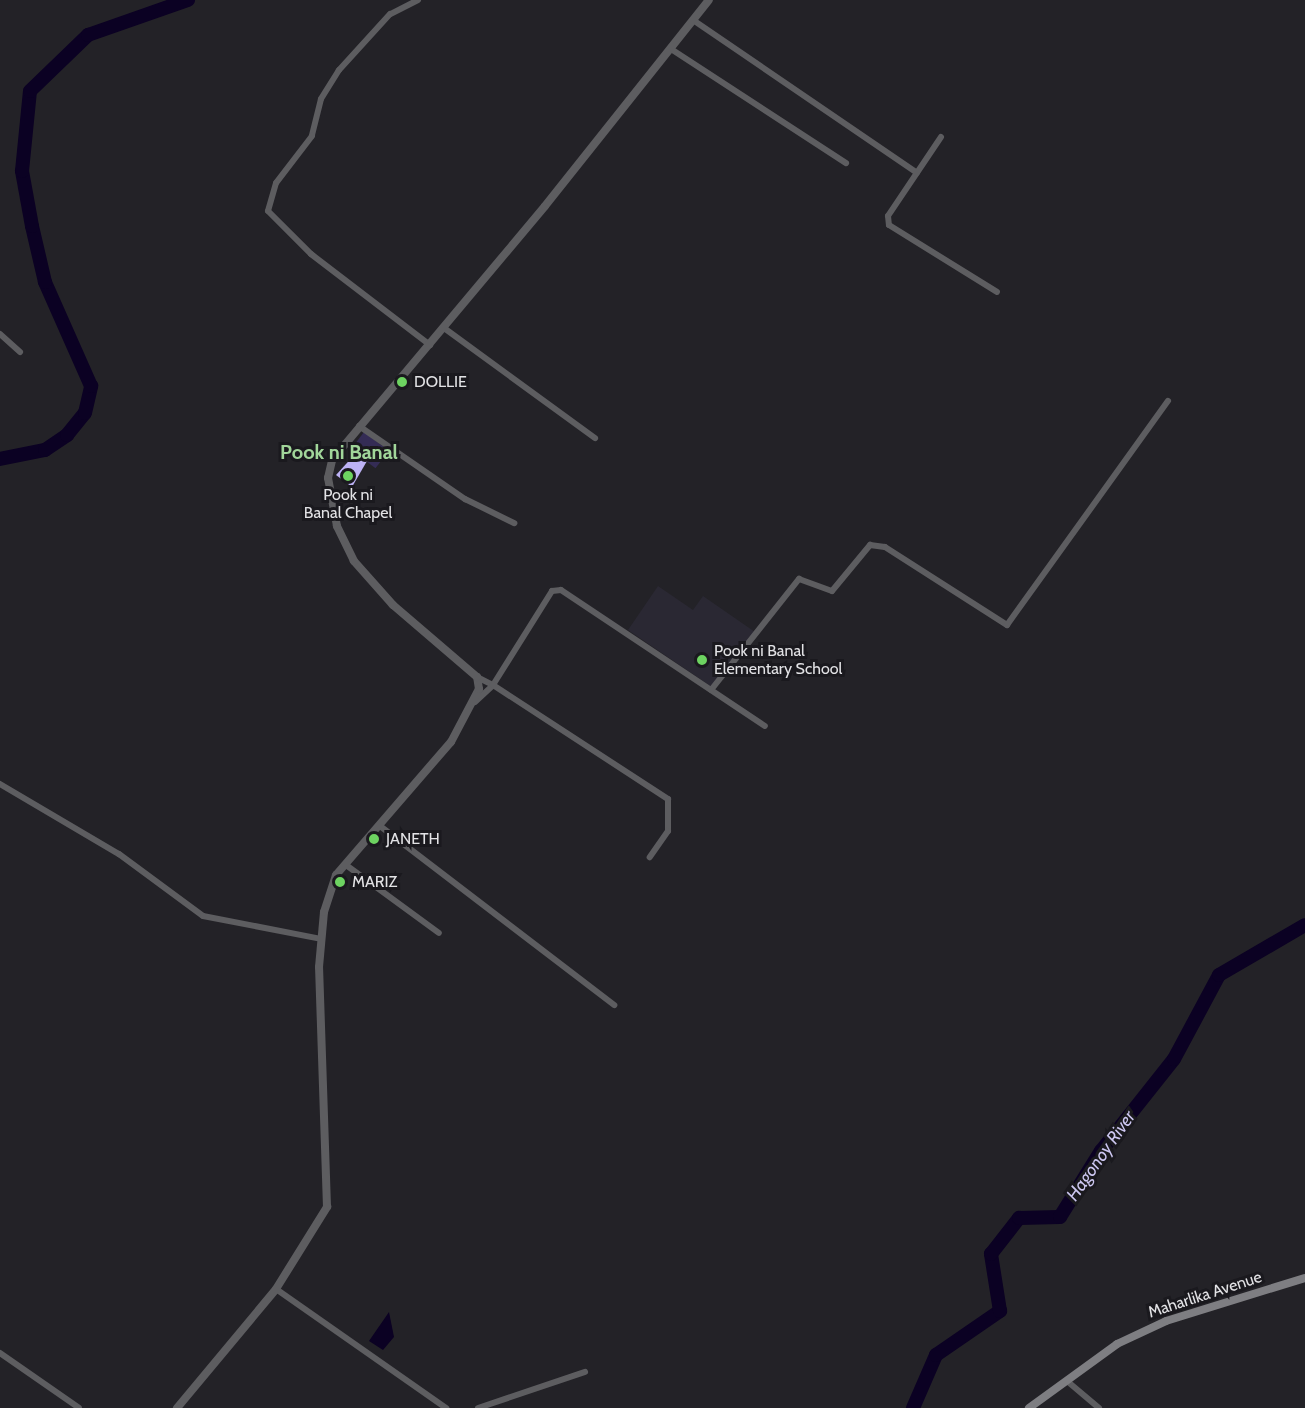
<!DOCTYPE html>
<style>
body{margin:0}
#map{position:relative;width:1305px;height:1408px;overflow:hidden;background:#232227;font-family:Cabin,sans-serif}
div>[style]{position:absolute}
.built>*{inset:0;background:#2a2833}
.green>*{inset:0;background:#342c55;transform-origin:0 0}
.water>*{inset:0;background:#0b0123}
.river>*{height:14px;margin:-7px;padding:0 7px;transform-origin:7px;border-radius:7px;background:#0b0123}
.building>*{inset:0;background:#bdb2f5}
.minor>*{height:6px;margin:-3px;padding:0 3px;transform-origin:3px;border-radius:3px;background:#5d5d60}
.tertiary>*{height:8px;margin:-4px;padding:0 4px;transform-origin:4px;border-radius:4px;background:#5d5d60}
.secondary>*{height:8px;margin:-4px;padding:0 4px;transform-origin:4px;border-radius:4px;background:#7e7e82}
.dots>*{width:16px;height:16px;translate:-50% -50%;box-sizing:border-box;border:3px solid #1a191e;border-radius:50%}
span{translate:-50% -50%;white-space:nowrap;text-align:center;line-height:1.15;-webkit-text-stroke:6px #1a191e;paint-order:stroke}
.poi-label{font-size:16px;color:#e2e2e5}
.left{translate:0 -50%;text-align:left}
.street-label{font-size:16px;color:#e2e2e5}
.water-label{font-size:18px;color:#cdc7f1;font-style:italic}
.quarter-label{font-size:20px;color:#a1d69a;font-weight:700}
</style>
<div id="map">
<div class="built">
<i style="clip-path:polygon(658px 586px,693px 610px,703px 596px,755px 632px,712px 687px,628px 630px)"></i>
</div>
<div class="green">
<i style="left:364px;top:432px;width:31px;height:22px;rotate:37deg"></i>
</div>
<div class="water">
<i style="clip-path:polygon(389px 1312px,394px 1337px,383px 1350px,369px 1341px)"></i>
</div>
<div class="river">
<i style="left:0;top:459px;width:46px;rotate:-11.3deg"></i>
<i style="left:45px;top:450px;width:27px;rotate:-34deg"></i>
<i style="left:67px;top:435px;width:28px;rotate:-51deg"></i>
<i style="left:85px;top:413px;width:28px;rotate:-77deg"></i>
<i style="left:91px;top:386px;width:114px;rotate:-113.9deg"></i>
<i style="left:45px;top:282px;width:57px;rotate:-103.1deg"></i>
<i style="left:32px;top:226px;width:56px;rotate:-100.3deg"></i>
<i style="left:22px;top:171px;width:80px;rotate:-84.3deg"></i>
<i style="left:30px;top:91px;width:81px;rotate:-44deg"></i>
<i style="left:88px;top:35px;width:106px;rotate:-19.3deg"></i>
<i style="left:913px;top:1408px;width:58px;rotate:-66.5deg"></i>
<i style="left:936px;top:1355px;width:78px;rotate:-34.5deg"></i>
<i style="left:1000px;top:1311px;width:58px;rotate:-99deg"></i>
<i style="left:991px;top:1254px;width:46px;rotate:-52.1deg"></i>
<i style="left:1019px;top:1218px;width:41px;rotate:-1.4deg"></i>
<i style="left:1060px;top:1217px;width:78px;rotate:-58.2deg"></i>
<i style="left:1101px;top:1151px;width:117px;rotate:-51.6deg"></i>
<i style="left:1174px;top:1059px;width:95px;rotate:-61.8deg"></i>
<i style="left:1219px;top:975px;width:99px;rotate:-30.2deg"></i>
</div>
<div class="building">
<i style="clip-path:polygon(356px 453px,367px 461px,352px 487px,336px 475px)"></i>
</div>
<div class="minor">
<i style="left:418px;top:0;width:31px;rotate:153deg"></i>
<i style="left:390px;top:14px;width:76px;rotate:132.3deg"></i>
<i style="left:339px;top:70px;width:34px;rotate:122deg"></i>
<i style="left:321px;top:99px;width:38px;rotate:104deg"></i>
<i style="left:312px;top:136px;width:59px;rotate:127.5deg"></i>
<i style="left:276px;top:183px;width:29px;rotate:106deg"></i>
<i style="left:268px;top:211px;width:61px;rotate:45deg"></i>
<i style="left:311px;top:254px;width:150px;rotate:37.4deg"></i>
<i style="left:693px;top:20px;width:271px;rotate:34.3deg"></i>
<i style="left:671px;top:49px;width:209px;rotate:33.1deg"></i>
<i style="left:941px;top:137px;width:95px;rotate:123.9deg"></i>
<i style="left:888px;top:216px;width:9px;rotate:84deg"></i>
<i style="left:889px;top:225px;width:127px;rotate:31.8deg"></i>
<i style="left:444px;top:328px;width:187px;rotate:36.1deg"></i>
<i style="left:0;top:334px;width:27px;rotate:42deg"></i>
<i style="left:359px;top:426px;width:129px;rotate:34.6deg"></i>
<i style="left:465px;top:499px;width:55px;rotate:26.1deg"></i>
<i style="left:477px;top:677px;width:18px;rotate:27deg"></i>
<i style="left:493px;top:685px;width:111px;rotate:-57.9deg"></i>
<i style="left:552px;top:591px;width:9px;rotate:-6deg"></i>
<i style="left:561px;top:590px;width:245px;rotate:33.7deg"></i>
<i style="left:711px;top:690px;width:142px;rotate:-51.6deg"></i>
<i style="left:799px;top:579px;width:35px;rotate:20deg"></i>
<i style="left:832px;top:591px;width:60px;rotate:-50.4deg"></i>
<i style="left:870px;top:545px;width:15px;rotate:8deg"></i>
<i style="left:885px;top:547px;width:145px;rotate:32.6deg"></i>
<i style="left:1007px;top:625px;width:276px;rotate:-54.3deg"></i>
<i style="left:475px;top:702px;width:25px;rotate:-43deg"></i>
<i style="left:493px;top:685px;width:209px;rotate:33.1deg"></i>
<i style="left:668px;top:799px;width:32px;rotate:90deg"></i>
<i style="left:668px;top:831px;width:32px;rotate:125deg"></i>
<i style="left:0;top:784px;width:138px;rotate:30.5deg"></i>
<i style="left:119px;top:854px;width:104px;rotate:36.4deg"></i>
<i style="left:203px;top:916px;width:120px;rotate:11deg"></i>
<i style="left:380px;top:826px;width:295px;rotate:37.4deg"></i>
<i style="left:346px;top:865px;width:115px;rotate:36.2deg"></i>
<i style="left:276px;top:1289px;width:208px;rotate:35deg"></i>
<i style="left:0;top:1353px;width:96px;rotate:34.8deg"></i>
<i style="left:1067px;top:1381px;width:42px;rotate:40.2deg"></i>
<i style="left:478px;top:1408px;width:113px;rotate:-18.6deg"></i>
</div>
<div class="tertiary">
<i style="left:177px;top:1408px;width:155px;rotate:-50.2deg"></i>
<i style="left:276px;top:1289px;width:97px;rotate:-58.1deg"></i>
<i style="left:327px;top:1207px;width:240px;rotate:-91.9deg"></i>
<i style="left:319px;top:967px;width:55px;rotate:-84.8deg"></i>
<i style="left:324px;top:912px;width:39px;rotate:-72deg"></i>
<i style="left:336px;top:875px;width:176px;rotate:-49.2deg"></i>
<i style="left:451px;top:742px;width:60px;rotate:-62.2deg"></i>
<i style="left:479px;top:689px;width:12px;rotate:-99deg"></i>
<i style="left:477px;top:677px;width:111px;rotate:-139.4deg"></i>
<i style="left:393px;top:605px;width:59px;rotate:-131.6deg"></i>
<i style="left:354px;top:561px;width:39px;rotate:-116deg"></i>
<i style="left:337px;top:526px;width:49px;rotate:-100.6deg"></i>
<i style="left:328px;top:478px;width:18px;rotate:-77deg"></i>
<i style="left:332px;top:460px;width:331px;rotate:-50deg"></i>
<i style="left:545px;top:206px;width:263px;rotate:-51.5deg"></i>
</div>
<div class="secondary">
<i style="left:1029px;top:1408px;width:109px;rotate:-36deg"></i>
<i style="left:1117px;top:1344px;width:54px;rotate:-25.1deg"></i>
<i style="left:1166px;top:1321px;width:145px;rotate:-17.2deg"></i>
</div>
<div class="dots">
<i style="left:402px;top:382px;background:#6dd361"></i>
<i style="left:348px;top:476px;background:#6dd361"></i>
<i style="left:702px;top:660px;background:#6dd361"></i>
<i style="left:374px;top:839px;background:#6dd361"></i>
<i style="left:340px;top:882px;background:#6dd361"></i>
</div>
<div class="poi-label">
<span class="left" style="left:414px;top:382px">DOLLIE</span>
<span style="left:348px;top:504px">Pook ni<br>Banal Chapel</span>
<span class="left" style="left:714px;top:660px">Pook ni Banal<br>Elementary School</span>
<span class="left" style="left:386px;top:839px">JANETH</span>
<span class="left" style="left:352px;top:882px">MARIZ</span>
</div>
<div class="street-label">
<span style="left:1205px;top:1295px;rotate:-18deg">Maharlika Avenue</span>
</div>
<div class="water-label">
<span style="left:1101px;top:1156px;rotate:-55deg">Hagonoy River</span>
</div>
<div class="quarter-label">
<span style="left:339px;top:452px">Pook ni Banal</span>
</div>
</div>
